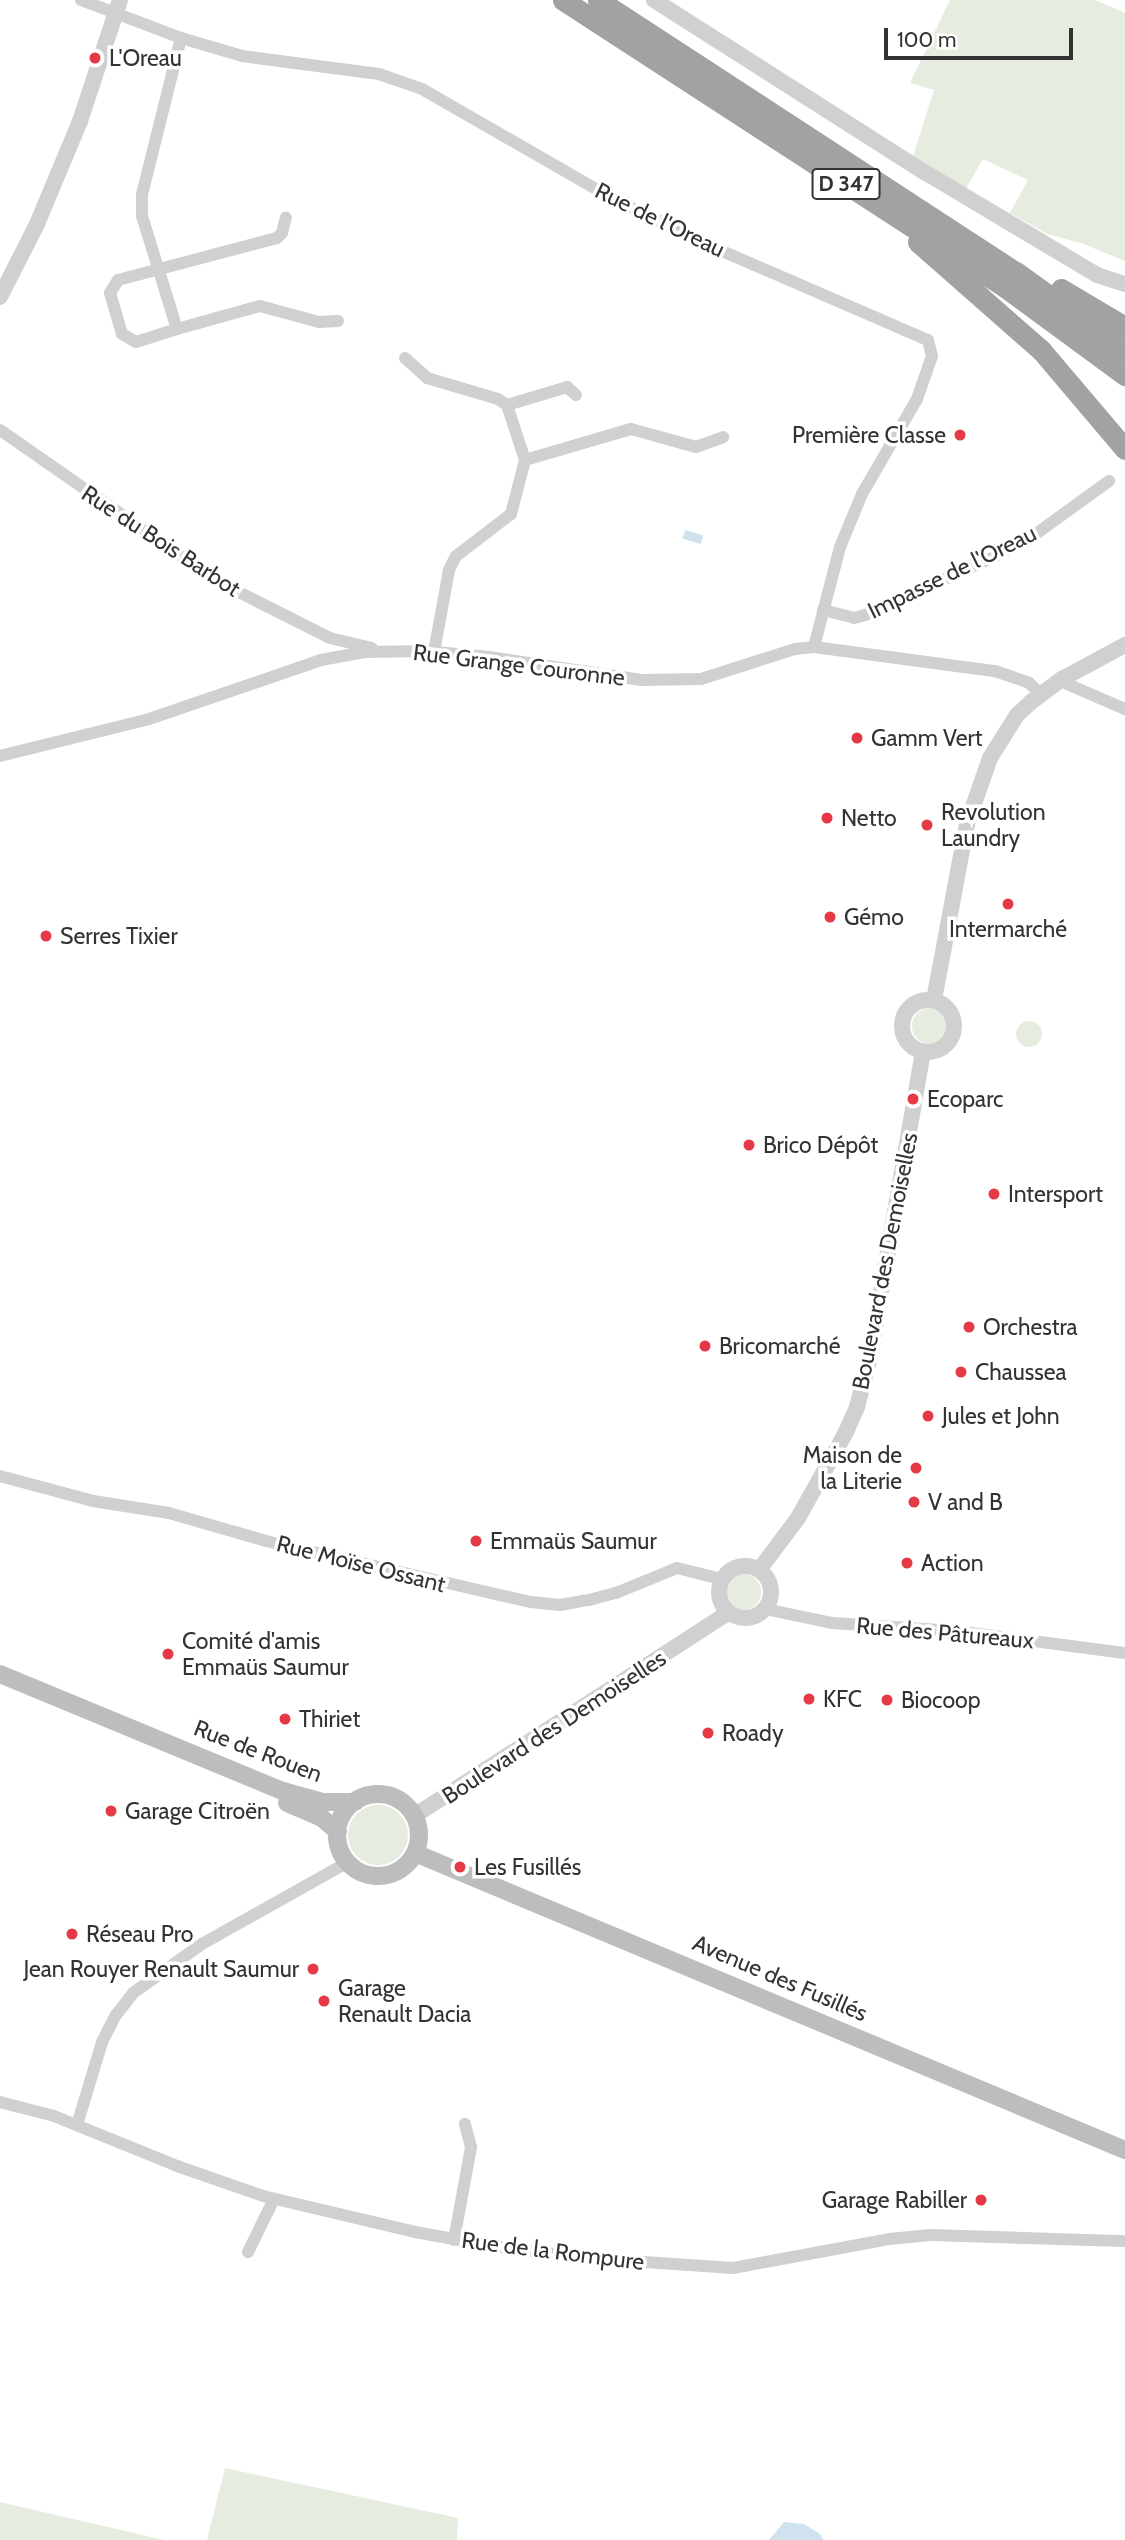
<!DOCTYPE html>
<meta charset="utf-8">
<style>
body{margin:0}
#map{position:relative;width:1125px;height:2540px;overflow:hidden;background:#fff;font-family:Cabin,sans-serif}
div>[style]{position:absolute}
.green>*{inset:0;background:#e6ecdf}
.round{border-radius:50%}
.water>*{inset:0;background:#cfe2ee;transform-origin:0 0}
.minor>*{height:12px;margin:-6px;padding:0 6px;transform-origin:6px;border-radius:6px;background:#d0d0d0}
.tertiary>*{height:16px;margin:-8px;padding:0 8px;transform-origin:8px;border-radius:8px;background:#d0d0d0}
.tertiary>.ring{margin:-8px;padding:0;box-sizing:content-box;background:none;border:16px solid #d0d0d0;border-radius:50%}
.secondary>*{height:18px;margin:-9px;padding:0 9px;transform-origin:9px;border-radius:9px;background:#bdbdbd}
.secondary>.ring{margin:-9px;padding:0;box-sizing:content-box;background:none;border:18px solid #bdbdbd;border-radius:50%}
.trunk>*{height:21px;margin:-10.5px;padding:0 10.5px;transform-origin:10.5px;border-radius:10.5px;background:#a2a2a2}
.dots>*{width:19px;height:19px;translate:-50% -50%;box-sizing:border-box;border:4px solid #fff;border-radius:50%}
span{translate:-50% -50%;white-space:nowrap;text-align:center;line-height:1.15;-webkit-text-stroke:7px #fff;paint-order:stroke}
.shield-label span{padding:2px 5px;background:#fff;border:2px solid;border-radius:5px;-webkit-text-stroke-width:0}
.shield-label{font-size:21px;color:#333;font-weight:700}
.poi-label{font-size:23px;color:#333}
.left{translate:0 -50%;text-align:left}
.right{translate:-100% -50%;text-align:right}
.street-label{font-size:23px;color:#333}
.scale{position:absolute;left:884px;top:28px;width:189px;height:32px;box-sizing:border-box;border:4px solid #333;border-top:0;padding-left:9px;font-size:21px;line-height:24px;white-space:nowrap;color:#333;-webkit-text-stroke:5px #fff;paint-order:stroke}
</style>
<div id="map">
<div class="green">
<i style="clip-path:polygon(950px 0,1095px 0,1125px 13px,1125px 261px,1081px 243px,1047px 234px,1010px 213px,1028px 180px,983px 159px,964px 192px,913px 156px,934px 90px,910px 83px)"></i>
<i class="round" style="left:912px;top:1008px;width:36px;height:36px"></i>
<i class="round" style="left:1016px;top:1021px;width:26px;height:26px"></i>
<i class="round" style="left:725px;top:1574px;width:36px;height:36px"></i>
<i class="round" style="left:348px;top:1805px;width:60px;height:60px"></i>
<i style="clip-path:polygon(225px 2468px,458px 2518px,457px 2540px,207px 2540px)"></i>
<i style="clip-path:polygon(0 2502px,164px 2540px,0 2540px)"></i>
</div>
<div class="water">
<i style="left:685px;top:530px;width:19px;height:9px;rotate:16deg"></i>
<i style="clip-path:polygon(784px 2522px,804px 2524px,820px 2534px,823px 2540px,769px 2540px)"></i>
</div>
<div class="minor">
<i style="left:81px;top:0;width:107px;rotate:20.8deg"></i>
<i style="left:181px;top:38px;width:64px;rotate:16.4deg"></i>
<i style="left:242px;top:56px;width:138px;rotate:7.5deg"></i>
<i style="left:379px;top:74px;width:46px;rotate:19.2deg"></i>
<i style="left:422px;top:89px;width:220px;rotate:29.9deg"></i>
<i style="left:613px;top:199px;width:121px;rotate:25.5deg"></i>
<i style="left:722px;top:251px;width:224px;rotate:23.4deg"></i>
<i style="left:928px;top:340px;width:16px;rotate:76deg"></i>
<i style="left:932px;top:356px;width:46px;rotate:109.2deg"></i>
<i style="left:917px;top:399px;width:110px;rotate:120.1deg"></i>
<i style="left:862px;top:494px;width:57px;rotate:112.5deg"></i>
<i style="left:840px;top:547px;width:103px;rotate:104.6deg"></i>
<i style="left:181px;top:38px;width:161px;rotate:104deg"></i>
<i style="left:142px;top:194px;width:22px;rotate:90deg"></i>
<i style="left:142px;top:216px;width:118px;rotate:72.8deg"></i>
<i style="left:177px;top:329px;width:86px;rotate:-15.5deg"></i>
<i style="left:260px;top:306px;width:61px;rotate:15.2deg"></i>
<i style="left:319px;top:322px;width:19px;rotate:-3deg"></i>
<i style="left:177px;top:329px;width:43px;rotate:162.4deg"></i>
<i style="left:136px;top:342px;width:16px;rotate:-150deg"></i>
<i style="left:122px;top:334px;width:43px;rotate:-106.3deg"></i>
<i style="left:110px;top:293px;width:15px;rotate:-58deg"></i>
<i style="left:118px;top:280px;width:164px;rotate:-14.8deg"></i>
<i style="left:277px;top:238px;width:7px;rotate:-45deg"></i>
<i style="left:282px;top:233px;width:16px;rotate:-76deg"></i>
<i style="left:405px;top:358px;width:30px;rotate:42deg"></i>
<i style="left:427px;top:378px;width:74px;rotate:16.5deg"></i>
<i style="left:498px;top:399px;width:11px;rotate:34deg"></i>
<i style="left:507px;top:405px;width:58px;rotate:71.9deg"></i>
<i style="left:525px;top:460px;width:56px;rotate:104.5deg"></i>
<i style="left:511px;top:514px;width:69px;rotate:142.6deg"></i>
<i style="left:456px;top:556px;width:16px;rotate:117deg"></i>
<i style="left:449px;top:570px;width:83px;rotate:100.4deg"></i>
<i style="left:507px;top:405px;width:63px;rotate:-16.7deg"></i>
<i style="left:567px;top:387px;width:12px;rotate:42deg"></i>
<i style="left:0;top:430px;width:267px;rotate:34.8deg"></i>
<i style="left:219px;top:582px;width:124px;rotate:26.8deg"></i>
<i style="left:330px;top:638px;width:43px;rotate:13.4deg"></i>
<i style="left:525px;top:460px;width:110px;rotate:-16.3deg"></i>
<i style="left:631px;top:429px;width:67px;rotate:15.5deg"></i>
<i style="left:696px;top:447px;width:29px;rotate:-20deg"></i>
<i style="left:823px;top:610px;width:32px;rotate:14deg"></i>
<i style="left:854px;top:618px;width:11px;rotate:-15deg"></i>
<i style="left:865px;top:615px;width:144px;rotate:-24.2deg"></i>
<i style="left:996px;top:556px;width:42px;rotate:-28.4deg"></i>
<i style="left:1033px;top:536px;width:94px;rotate:-35.9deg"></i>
<i style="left:1062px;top:679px;width:7px;rotate:45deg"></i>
<i style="left:1067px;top:684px;width:63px;rotate:23.3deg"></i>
<i style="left:0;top:756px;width:154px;rotate:-13.9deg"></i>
<i style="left:149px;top:719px;width:182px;rotate:-18.9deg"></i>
<i style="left:321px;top:660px;width:44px;rotate:-10.5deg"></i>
<i style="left:364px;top:652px;width:62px;rotate:-0.9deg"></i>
<i style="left:426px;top:651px;width:63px;rotate:5.4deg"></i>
<i style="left:489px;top:657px;width:154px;rotate:8.6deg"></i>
<i style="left:641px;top:680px;width:60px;rotate:-1deg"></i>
<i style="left:701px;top:679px;width:99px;rotate:-17.7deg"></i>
<i style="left:795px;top:649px;width:19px;rotate:-6deg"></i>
<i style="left:814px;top:647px;width:183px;rotate:7.6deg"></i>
<i style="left:995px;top:671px;width:36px;rotate:19deg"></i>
<i style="left:1029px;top:683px;width:16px;rotate:43deg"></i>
<i style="left:0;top:1476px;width:96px;rotate:15deg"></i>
<i style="left:93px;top:1501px;width:77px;rotate:9deg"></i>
<i style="left:169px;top:1513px;width:101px;rotate:16.1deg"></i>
<i style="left:266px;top:1541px;width:272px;rotate:13deg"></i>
<i style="left:531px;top:1602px;width:29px;rotate:6deg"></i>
<i style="left:560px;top:1605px;width:29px;rotate:-10deg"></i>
<i style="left:589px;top:1600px;width:28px;rotate:-15deg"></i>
<i style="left:616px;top:1593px;width:66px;rotate:-22.3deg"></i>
<i style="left:677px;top:1568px;width:45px;rotate:14deg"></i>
<i style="left:765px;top:1609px;width:68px;rotate:11.8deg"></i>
<i style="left:832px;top:1623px;width:125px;rotate:3.7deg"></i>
<i style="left:957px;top:1631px;width:169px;rotate:7.5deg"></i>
<i style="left:0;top:2102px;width:56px;rotate:14.5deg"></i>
<i style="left:54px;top:2116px;width:133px;rotate:22.1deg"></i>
<i style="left:177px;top:2166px;width:91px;rotate:19.2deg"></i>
<i style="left:263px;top:2196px;width:156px;rotate:13.3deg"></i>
<i style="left:415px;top:2232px;width:84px;rotate:10.2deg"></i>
<i style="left:498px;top:2247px;width:89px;rotate:7.1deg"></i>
<i style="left:586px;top:2258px;width:147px;rotate:3.9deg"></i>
<i style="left:733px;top:2268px;width:160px;rotate:-10.5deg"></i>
<i style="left:890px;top:2239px;width:40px;rotate:-5.7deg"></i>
<i style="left:930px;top:2235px;width:195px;rotate:1.8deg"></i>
<i style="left:77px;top:2125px;width:87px;rotate:-73.2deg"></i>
<i style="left:102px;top:2042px;width:30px;rotate:-63deg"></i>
<i style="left:116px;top:2015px;width:28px;rotate:-52deg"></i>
<i style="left:133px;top:1993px;width:85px;rotate:-35.4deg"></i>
<i style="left:202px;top:1944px;width:167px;rotate:-29.3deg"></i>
<i style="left:454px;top:2240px;width:95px;rotate:-79.6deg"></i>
<i style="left:471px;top:2147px;width:24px;rotate:-105deg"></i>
<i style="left:248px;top:2252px;width:59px;rotate:-63.9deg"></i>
</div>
<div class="tertiary">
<i style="left:654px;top:0;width:322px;rotate:32.5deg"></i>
<i style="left:926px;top:173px;width:199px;rotate:30.8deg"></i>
<i style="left:1097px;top:275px;width:29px;rotate:18deg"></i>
<i style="left:0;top:297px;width:82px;rotate:-63.1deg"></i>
<i style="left:37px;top:224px;width:112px;rotate:-67.3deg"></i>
<i style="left:80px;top:121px;width:127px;rotate:-71.7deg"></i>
<i class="ring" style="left:902px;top:1000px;width:36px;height:36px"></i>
<i style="left:934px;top:1000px;width:179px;rotate:-79.4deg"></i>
<i style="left:967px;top:824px;width:70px;rotate:-70.8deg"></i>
<i style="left:990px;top:758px;width:51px;rotate:-57.9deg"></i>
<i style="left:1017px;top:715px;width:19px;rotate:-43deg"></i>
<i style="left:1031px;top:702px;width:39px;rotate:-37deg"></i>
<i style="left:1062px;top:679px;width:72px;rotate:-28.4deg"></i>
<i class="ring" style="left:719px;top:1566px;width:36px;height:36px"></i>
<i style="left:759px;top:1570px;width:65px;rotate:-53.1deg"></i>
<i style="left:798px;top:1518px;width:98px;rotate:-60.8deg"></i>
<i style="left:846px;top:1432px;width:27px;rotate:-66deg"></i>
<i style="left:857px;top:1407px;width:48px;rotate:-75.4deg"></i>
<i style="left:869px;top:1361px;width:314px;rotate:-80.1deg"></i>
<i style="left:414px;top:1816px;width:374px;rotate:-32.9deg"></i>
</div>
<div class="secondary">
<i style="left:0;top:1674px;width:306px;rotate:22.5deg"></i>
<i style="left:283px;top:1791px;width:41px;rotate:15.4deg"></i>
<i style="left:323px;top:1802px;width:32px"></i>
<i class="ring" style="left:337px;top:1794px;width:64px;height:64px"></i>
<i style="left:287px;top:1803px;width:38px;rotate:23deg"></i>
<i style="left:322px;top:1818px;width:21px;rotate:41deg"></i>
<i style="left:415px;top:1853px;width:770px;rotate:22.7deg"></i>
</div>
<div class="trunk">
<i style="left:563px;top:0;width:527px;rotate:33deg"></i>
<i style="left:1005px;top:287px;width:149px;rotate:36.3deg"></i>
<i style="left:598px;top:0;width:499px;rotate:33.1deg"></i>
<i style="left:1016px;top:272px;width:135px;rotate:35.9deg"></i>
<i style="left:918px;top:242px;width:164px;rotate:41.3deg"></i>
<i style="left:1041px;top:350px;width:130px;rotate:49.7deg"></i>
<i style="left:1061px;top:289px;width:74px;rotate:30.7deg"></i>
</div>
<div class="dots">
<i style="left:95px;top:58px;background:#e63946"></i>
<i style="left:960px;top:435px;background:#e63946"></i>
<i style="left:857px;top:738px;background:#e63946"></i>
<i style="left:827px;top:818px;background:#e63946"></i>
<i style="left:927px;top:825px;background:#e63946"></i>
<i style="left:1008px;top:904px;background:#e63946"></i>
<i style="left:830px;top:917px;background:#e63946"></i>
<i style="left:46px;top:936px;background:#e63946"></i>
<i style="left:913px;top:1099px;background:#e63946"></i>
<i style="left:749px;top:1145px;background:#e63946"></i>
<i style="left:994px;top:1194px;background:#e63946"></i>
<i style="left:969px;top:1327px;background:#e63946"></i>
<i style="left:705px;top:1346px;background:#e63946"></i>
<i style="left:961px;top:1372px;background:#e63946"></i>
<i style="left:928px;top:1416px;background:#e63946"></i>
<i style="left:916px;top:1468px;background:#e63946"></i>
<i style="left:914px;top:1502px;background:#e63946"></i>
<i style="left:476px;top:1541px;background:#e63946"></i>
<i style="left:907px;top:1563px;background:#e63946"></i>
<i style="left:168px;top:1654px;background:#e63946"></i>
<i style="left:809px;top:1699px;background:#e63946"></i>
<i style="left:887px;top:1700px;background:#e63946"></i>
<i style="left:285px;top:1719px;background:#e63946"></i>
<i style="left:708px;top:1733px;background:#e63946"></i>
<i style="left:111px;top:1811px;background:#e63946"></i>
<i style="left:460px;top:1867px;background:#e63946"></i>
<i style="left:72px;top:1934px;background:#e63946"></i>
<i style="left:313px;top:1969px;background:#e63946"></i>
<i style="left:324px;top:2001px;background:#e63946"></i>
<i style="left:981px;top:2200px;background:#e63946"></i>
</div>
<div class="shield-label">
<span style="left:846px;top:184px">D 347</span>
</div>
<div class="poi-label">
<span class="left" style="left:109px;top:58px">L'Oreau</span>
<span class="right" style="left:946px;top:435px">Première Classe</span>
<span class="left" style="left:871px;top:738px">Gamm Vert</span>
<span class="left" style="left:941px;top:825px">Revolution<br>Laundry</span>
<span class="left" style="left:841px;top:818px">Netto</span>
<span class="left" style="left:844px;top:917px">Gémo</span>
<span style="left:1008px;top:929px">Intermarché</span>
<span class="left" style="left:60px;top:936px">Serres Tixier</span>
<span class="left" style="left:927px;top:1099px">Ecoparc</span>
<span class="left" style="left:763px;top:1145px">Brico Dépôt</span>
<span class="left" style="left:1008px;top:1194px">Intersport</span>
<span class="left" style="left:983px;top:1327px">Orchestra</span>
<span class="left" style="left:719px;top:1346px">Bricomarché</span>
<span class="left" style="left:975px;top:1372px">Chaussea</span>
<span class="left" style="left:942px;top:1416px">Jules et John</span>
<span class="right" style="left:902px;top:1468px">Maison de<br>la Literie</span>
<span class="left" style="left:928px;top:1502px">V and B</span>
<span class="left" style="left:490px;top:1541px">Emmaüs Saumur</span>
<span class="left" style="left:921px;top:1563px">Action</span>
<span class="left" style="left:182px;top:1654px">Comité d'amis<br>Emmaüs Saumur</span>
<span class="left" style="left:823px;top:1699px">KFC</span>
<span class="left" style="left:901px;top:1700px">Biocoop</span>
<span class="left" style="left:299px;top:1719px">Thiriet</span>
<span class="left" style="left:722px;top:1733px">Roady</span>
<span class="left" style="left:125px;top:1811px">Garage Citroën</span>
<span class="left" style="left:474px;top:1867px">Les Fusillés</span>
<span class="left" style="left:86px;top:1934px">Réseau Pro</span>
<span class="right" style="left:299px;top:1969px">Jean Rouyer Renault Saumur</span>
<span class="left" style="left:338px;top:2001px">Garage<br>Renault Dacia</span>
<span class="right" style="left:967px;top:2200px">Garage Rabiller</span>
</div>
<div class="street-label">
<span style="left:660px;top:220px;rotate:26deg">Rue de l'Oreau</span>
<span style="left:161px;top:541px;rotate:33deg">Rue du Bois Barbot</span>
<span style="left:952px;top:572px;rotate:-26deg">Impasse de l'Oreau</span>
<span style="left:519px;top:665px;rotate:7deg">Rue Grange Couronne</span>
<span style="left:885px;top:1261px;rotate:-79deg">Boulevard des Demoiselles</span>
<span style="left:361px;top:1564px;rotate:14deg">Rue Moïse Ossant</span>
<span style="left:945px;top:1633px;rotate:5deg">Rue des Pâtureaux</span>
<span style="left:554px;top:1727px;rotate:-33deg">Boulevard des Demoiselles</span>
<span style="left:258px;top:1751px;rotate:21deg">Rue de Rouen</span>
<span style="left:780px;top:1978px;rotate:23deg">Avenue des Fusillés</span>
<span style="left:553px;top:2251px;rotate:7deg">Rue de la Rompure</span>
</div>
<div class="scale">100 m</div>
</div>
